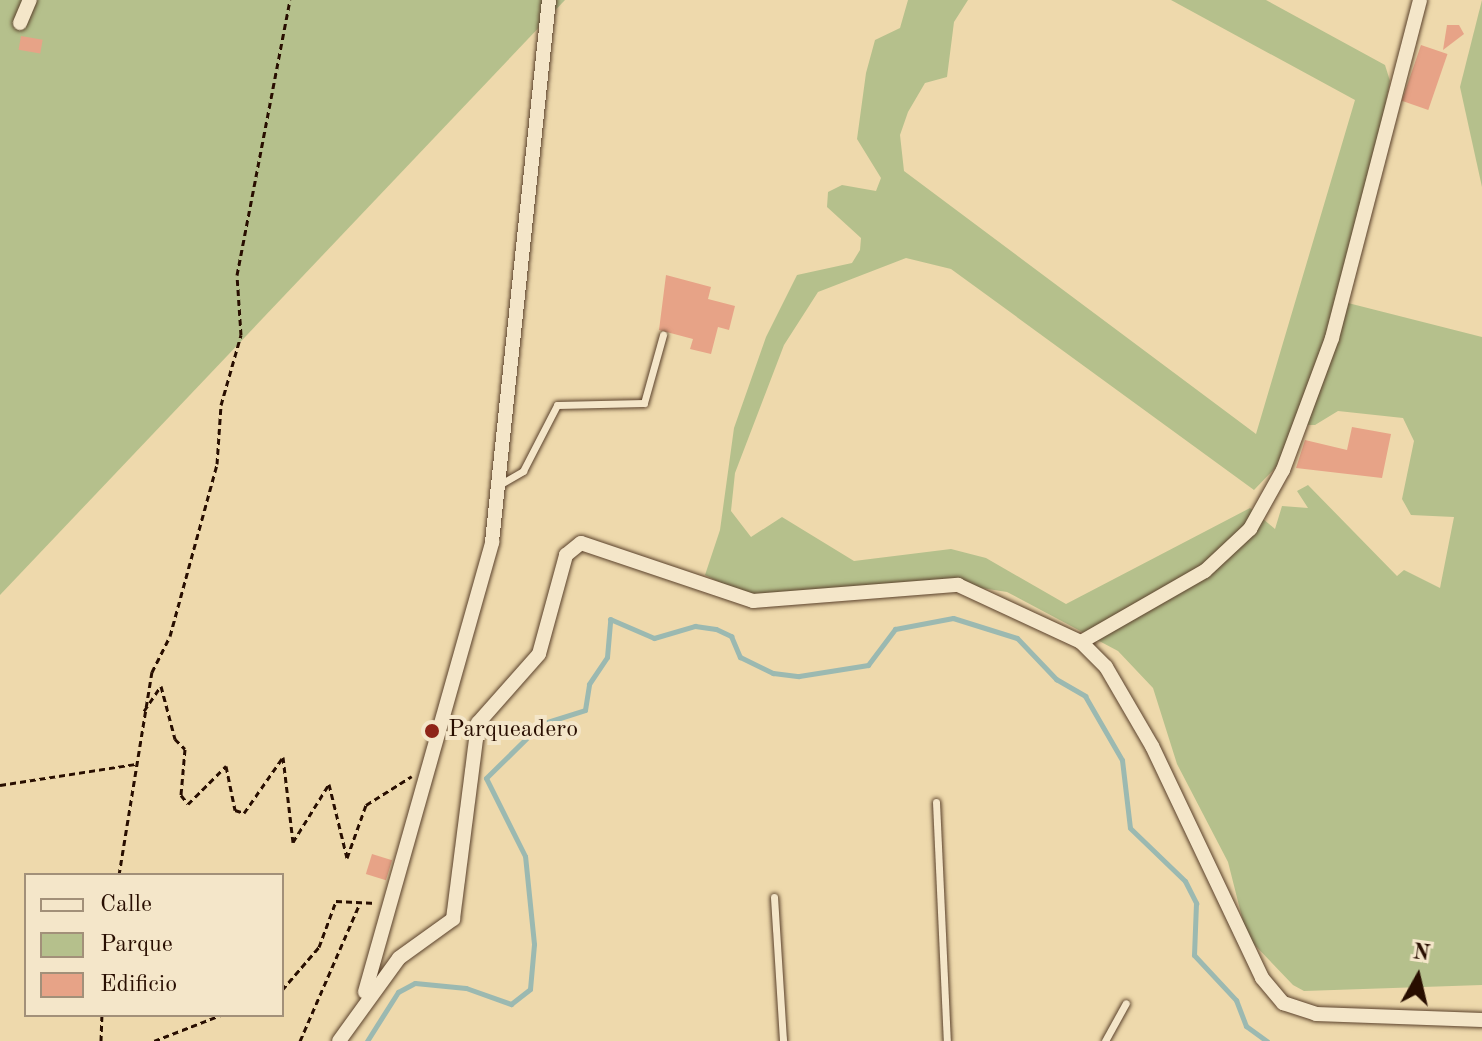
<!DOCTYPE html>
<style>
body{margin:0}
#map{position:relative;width:1482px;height:1041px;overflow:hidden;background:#eed9ac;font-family:"Old Standard TT",serif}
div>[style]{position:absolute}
.green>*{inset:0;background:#b5c08c}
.stream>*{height:5px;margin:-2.5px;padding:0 2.5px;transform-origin:2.5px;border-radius:2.5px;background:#9bb9b1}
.building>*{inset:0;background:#e7a387;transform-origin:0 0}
.path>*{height:3px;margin-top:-1.5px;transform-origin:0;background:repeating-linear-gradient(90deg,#280e00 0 6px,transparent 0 10px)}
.roads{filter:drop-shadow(0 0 2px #5a412b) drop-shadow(0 0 2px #5a412b)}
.lane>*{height:7px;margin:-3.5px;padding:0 3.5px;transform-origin:3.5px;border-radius:3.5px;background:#f4e6c9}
.street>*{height:14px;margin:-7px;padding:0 7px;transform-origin:7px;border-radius:7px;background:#f4e6c9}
.dots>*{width:22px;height:22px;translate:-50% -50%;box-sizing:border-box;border:4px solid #f4e6c9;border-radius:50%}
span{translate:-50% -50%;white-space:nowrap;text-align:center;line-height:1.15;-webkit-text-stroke:8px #f4e6c9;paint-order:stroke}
.poi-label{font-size:24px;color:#280e00}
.left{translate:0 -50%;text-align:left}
.legend{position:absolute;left:24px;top:873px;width:260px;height:144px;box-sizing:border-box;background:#f4e6c9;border:2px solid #a29079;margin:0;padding:10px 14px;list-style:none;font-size:24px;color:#280e00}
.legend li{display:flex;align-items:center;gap:16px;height:40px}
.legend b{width:40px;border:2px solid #a29079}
.north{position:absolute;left:1378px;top:937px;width:80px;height:80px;-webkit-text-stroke:6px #f4e6c9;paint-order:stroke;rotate:8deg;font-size:22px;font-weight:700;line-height:32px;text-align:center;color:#280e00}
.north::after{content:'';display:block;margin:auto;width:28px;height:36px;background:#280e00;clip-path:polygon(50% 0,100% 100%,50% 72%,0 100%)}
</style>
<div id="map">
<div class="green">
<i style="clip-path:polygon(0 0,565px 0,0 595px)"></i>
<i style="clip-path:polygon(evenodd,908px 0,968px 0,954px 22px,947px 77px,925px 83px,908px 112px,900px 135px,904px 171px,1256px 434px,1355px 100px,1171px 0,1266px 0,1385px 65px,1390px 81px,1348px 303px,1482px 337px,1482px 985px,1304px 991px,1293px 985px,1247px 937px,1228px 862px,1177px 764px,1153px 688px,1118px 651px,1007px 592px,937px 581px,749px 597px,705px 575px,720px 530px,734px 428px,766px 337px,797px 275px,852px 263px,860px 250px,861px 238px,827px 207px,828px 192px,842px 185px,876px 191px,881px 178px,857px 139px,866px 73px,875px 40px,900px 28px,908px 0,906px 258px,951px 269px,1254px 490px,1281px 462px,1296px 425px,1315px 425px,1338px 411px,1403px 418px,1414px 441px,1402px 499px,1411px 515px,1454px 517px,1440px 588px,1404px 570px,1397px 576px,1308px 485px,1297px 491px,1308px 508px,1282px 506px,1275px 529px,1250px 508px,1066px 604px,986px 558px,951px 549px,854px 561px,782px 517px,751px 537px,731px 511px,735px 473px,784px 345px,818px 292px,906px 258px)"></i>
<i style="clip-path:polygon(1482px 0,1482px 187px,1460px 87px)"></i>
</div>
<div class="stream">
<i style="left:367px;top:1041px;width:58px;rotate:-57.7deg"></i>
<i style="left:398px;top:992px;width:19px;rotate:-28deg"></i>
<i style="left:415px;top:983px;width:51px;rotate:5.6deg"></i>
<i style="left:466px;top:988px;width:48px;rotate:19.6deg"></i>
<i style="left:511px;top:1004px;width:24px;rotate:-38deg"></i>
<i style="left:530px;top:989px;width:45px;rotate:-84.9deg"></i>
<i style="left:534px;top:944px;width:88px;rotate:-95.8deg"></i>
<i style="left:525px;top:856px;width:87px;rotate:-116.6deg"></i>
<i style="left:486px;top:778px;width:77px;rotate:-44.5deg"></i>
<i style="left:541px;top:724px;width:46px;rotate:-17.7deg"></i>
<i style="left:585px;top:710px;width:26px;rotate:-81deg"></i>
<i style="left:589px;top:684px;width:32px;rotate:-56deg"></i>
<i style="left:607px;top:657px;width:38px;rotate:-85deg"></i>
<i style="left:610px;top:619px;width:48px;rotate:23.4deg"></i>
<i style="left:654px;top:638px;width:43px;rotate:-16.3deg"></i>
<i style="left:695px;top:626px;width:21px;rotate:8deg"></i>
<i style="left:716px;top:629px;width:17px;rotate:25deg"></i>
<i style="left:731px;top:636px;width:23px;rotate:67deg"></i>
<i style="left:740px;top:657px;width:37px;rotate:26deg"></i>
<i style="left:773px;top:673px;width:26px;rotate:7deg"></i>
<i style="left:799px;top:676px;width:70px;rotate:-9.1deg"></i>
<i style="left:868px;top:665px;width:45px;rotate:-53.1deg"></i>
<i style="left:895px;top:629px;width:59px;rotate:-10.7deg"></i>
<i style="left:953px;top:618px;width:67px;rotate:17.4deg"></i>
<i style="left:1017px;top:638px;width:57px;rotate:46.4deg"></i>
<i style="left:1056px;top:679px;width:34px;rotate:30deg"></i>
<i style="left:1085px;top:696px;width:74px;rotate:60deg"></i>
<i style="left:1122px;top:760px;width:68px;rotate:83.3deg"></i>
<i style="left:1130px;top:828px;width:76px;rotate:43.9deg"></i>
<i style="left:1185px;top:881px;width:25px;rotate:63deg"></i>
<i style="left:1196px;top:903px;width:52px;rotate:92.2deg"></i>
<i style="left:1194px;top:955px;width:62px;rotate:47deg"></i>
<i style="left:1236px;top:1000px;width:28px;rotate:69deg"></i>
<i style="left:1246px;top:1026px;width:26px;rotate:36deg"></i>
</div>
<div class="building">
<i style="clip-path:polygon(1447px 25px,1459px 25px,1464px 34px,1443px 50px)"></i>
<i style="left:21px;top:36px;width:22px;height:14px;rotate:10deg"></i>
<i style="left:1421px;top:45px;width:28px;height:59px;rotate:19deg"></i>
<i style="clip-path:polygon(666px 275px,711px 287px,708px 299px,735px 306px,729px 330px,718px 327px,711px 354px,690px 349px,693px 339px,659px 330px)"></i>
<i style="clip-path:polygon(1352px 427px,1391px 434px,1382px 478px,1296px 468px,1305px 440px,1347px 450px)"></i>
<i style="left:372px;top:854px;width:21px;height:21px;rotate:17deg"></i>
</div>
<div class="path">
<i style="left:144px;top:711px;width:30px;rotate:-56deg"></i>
<i style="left:161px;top:686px;width:55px;rotate:75.2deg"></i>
<i style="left:175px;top:739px;width:14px;rotate:45deg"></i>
<i style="left:185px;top:749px;width:46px;rotate:95deg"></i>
<i style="left:181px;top:795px;width:11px;rotate:52deg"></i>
<i style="left:188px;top:804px;width:54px;rotate:-45deg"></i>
<i style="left:226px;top:766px;width:45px;rotate:78.4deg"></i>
<i style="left:235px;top:810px;width:9px;rotate:18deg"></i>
<i style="left:244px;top:813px;width:68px;rotate:-55.1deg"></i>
<i style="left:283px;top:757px;width:86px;rotate:83.3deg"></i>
<i style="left:293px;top:842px;width:68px;rotate:-58.2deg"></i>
<i style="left:329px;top:784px;width:76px;rotate:76.3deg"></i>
<i style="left:347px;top:858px;width:56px;rotate:-70.3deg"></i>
<i style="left:366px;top:805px;width:54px;rotate:-32.2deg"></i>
<i style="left:0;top:785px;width:138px;rotate:-8.8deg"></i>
<i style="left:119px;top:875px;width:206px;rotate:-80.8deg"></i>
<i style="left:152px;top:672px;width:40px;rotate:-63.4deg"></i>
<i style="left:170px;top:636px;width:178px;rotate:-74.7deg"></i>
<i style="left:217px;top:464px;width:59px;rotate:-86.1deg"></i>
<i style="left:221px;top:405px;width:73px;rotate:-74.1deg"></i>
<i style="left:241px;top:335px;width:60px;rotate:-93.8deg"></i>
<i style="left:237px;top:275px;width:280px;rotate:-79.1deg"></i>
<i style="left:282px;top:990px;width:57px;rotate:-49.3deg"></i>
<i style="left:319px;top:947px;width:49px;rotate:-69.7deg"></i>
<i style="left:336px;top:901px;width:40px;rotate:2.9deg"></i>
<i style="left:101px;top:1041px;width:26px;rotate:-88deg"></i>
<i style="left:154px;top:1041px;width:72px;rotate:-21.2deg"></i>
<i style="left:300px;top:1041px;width:150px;rotate:-66.5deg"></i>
</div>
<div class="roads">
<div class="lane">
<i style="left:499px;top:485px;width:28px;rotate:-30deg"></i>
<i style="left:523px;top:471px;width:74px;rotate:-62.7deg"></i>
<i style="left:557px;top:405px;width:87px;rotate:-1.3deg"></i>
<i style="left:644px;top:403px;width:71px;rotate:-74.4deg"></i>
<i style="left:936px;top:802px;width:239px;rotate:87.4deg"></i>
<i style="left:774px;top:897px;width:144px;rotate:86.4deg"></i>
<i style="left:1105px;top:1041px;width:43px;rotate:-61.1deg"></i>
</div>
<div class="street">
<i style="left:20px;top:23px;width:25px;rotate:-67deg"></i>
<i style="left:1081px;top:642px;width:143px;rotate:-29.8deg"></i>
<i style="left:1205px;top:571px;width:62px;rotate:-43deg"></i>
<i style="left:1250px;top:529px;width:68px;rotate:-60.8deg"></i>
<i style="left:1283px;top:470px;width:141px;rotate:-69.6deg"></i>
<i style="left:1332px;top:338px;width:349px;rotate:-75.4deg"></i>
<i style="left:365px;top:992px;width:468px;rotate:-74.2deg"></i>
<i style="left:492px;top:542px;width:545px;rotate:-84deg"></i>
<i style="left:339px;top:1041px;width:102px;rotate:-54.1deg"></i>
<i style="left:399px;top:958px;width:67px;rotate:-35.8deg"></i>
<i style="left:453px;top:919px;width:198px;rotate:-82.7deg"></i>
<i style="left:478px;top:723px;width:92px;rotate:-48.5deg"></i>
<i style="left:539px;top:654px;width:103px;rotate:-74.7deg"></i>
<i style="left:566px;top:555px;width:19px;rotate:-39deg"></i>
<i style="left:581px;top:543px;width:182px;rotate:18.6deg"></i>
<i style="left:753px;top:601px;width:206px;rotate:-4.5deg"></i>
<i style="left:958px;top:585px;width:136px;rotate:24.9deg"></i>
<i style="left:1081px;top:642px;width:35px;rotate:45deg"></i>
<i style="left:1106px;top:667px;width:91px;rotate:59.8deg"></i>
<i style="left:1152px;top:746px;width:257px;rotate:64.6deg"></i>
<i style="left:1262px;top:978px;width:33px;rotate:50deg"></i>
<i style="left:1283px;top:1003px;width:35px;rotate:18deg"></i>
<i style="left:1316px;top:1014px;width:166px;rotate:2.1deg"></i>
</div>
</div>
<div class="dots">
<i style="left:432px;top:731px;background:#8f2418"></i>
</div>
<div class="poi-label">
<span class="left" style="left:448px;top:731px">Parqueadero</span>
</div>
<ul class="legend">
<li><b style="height:10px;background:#f4e6c9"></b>Calle</li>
<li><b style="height:22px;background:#b5c08c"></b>Parque</li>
<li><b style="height:22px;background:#e7a387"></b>Edificio</li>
</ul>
<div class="north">N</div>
</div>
